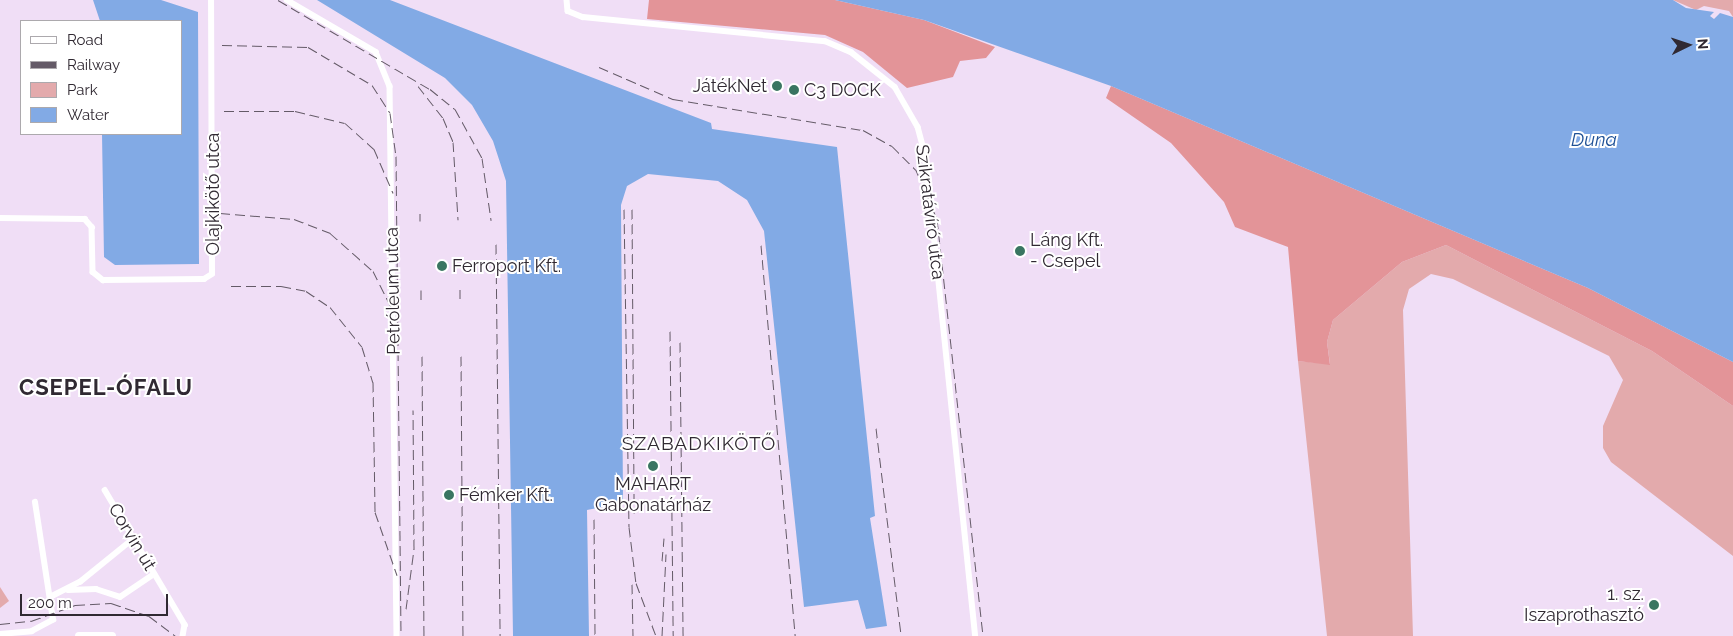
<!DOCTYPE html>
<meta charset="utf-8">
<style>
body{margin:0}
#map{position:relative;width:1733px;height:636px;overflow:hidden;background:#f0def6;font-family:Raleway,sans-serif}
div>[style]{position:absolute}
.green>*{inset:0;background:#e3aaac}
.forest>*{inset:0;background:#e39498}
.water>*{inset:0;background:#82aae5}
.minor>*{height:5.5px;margin:-2.75px;padding:0 2.75px;transform-origin:2.75px;border-radius:2.75px;background:#fff}
.secondary>*{height:8px;margin:-4px;padding:0 4px;transform-origin:4px;border-radius:4px;background:#fff}
.rail>*{height:1px;margin-top:-0.5px;transform-origin:0;background:repeating-linear-gradient(90deg,#645a67 0 10px,transparent 0 15px)}
.dots>*{width:14px;height:14px;translate:-50% -50%;box-sizing:border-box;border:2px solid #fff;border-radius:50%}
span{translate:-50% -50%;white-space:nowrap;text-align:center;line-height:1.15;-webkit-text-stroke:4px #fff;paint-order:stroke}
.poi-label{font-size:18px;color:#302932}
.right{translate:-100% -50%;text-align:right}
.left{translate:0 -50%;text-align:left}
.street-label{font-size:18px;color:#302932}
.water-label{font-size:19px;color:#1f5196;font-style:italic}
.neighbourhood-label{font-size:19px;color:#302932;letter-spacing:1px}
.district-label{font-size:22px;color:#302932;font-weight:700;letter-spacing:1px}
.legend{position:absolute;left:20px;top:20px;width:162px;height:115px;box-sizing:border-box;background:#fff;border:1px solid #aca9ad;margin:0;padding:6px 9px;list-style:none;font-size:15px;color:#302932}
.legend li{display:flex;align-items:center;gap:10px;height:25px}
.legend b{width:25px;border:1px solid #aca9ad}
.north{position:absolute;left:1663px;top:20px;width:50px;height:50px;-webkit-text-stroke:4px #fff;paint-order:stroke;rotate:86deg;font-size:14px;font-weight:700;line-height:20px;text-align:center;color:#302932}
.north::after{content:'';display:block;margin:auto;width:18px;height:22px;background:#302932;clip-path:polygon(50% 0,100% 100%,50% 72%,0 100%)}
.scale{position:absolute;left:20px;top:594px;width:148px;height:22px;box-sizing:border-box;border:2px solid #302932;border-top:0;padding-left:6px;font-size:15px;line-height:18px;white-space:nowrap;color:#302932;-webkit-text-stroke:4px #fff;paint-order:stroke}
</style>
<div id="map">
<div class="green">
<i style="clip-path:polygon(1673px 0,1733px 0,1733px 17px,1729px 11px,1704px 6px,1696px 10px)"></i>
<i style="clip-path:polygon(1446px 245px,1652px 351px,1733px 406px,1733px 556px,1611px 462px,1603px 448px,1603px 426px,1623px 380px,1609px 356px,1453px 279px,1431px 274px,1409px 289px,1403px 310px,1413px 636px,1327px 636px,1298px 361px,1330px 364px,1327px 342px,1333px 320px,1402px 262px)"></i>
<i style="clip-path:polygon(0 587px,9px 601px,0 608px)"></i>
</div>
<div class="forest">
<i style="clip-path:polygon(649px 0,835px 0,924px 20px,995px 47px,986px 58px,960px 61px,953px 77px,907px 88px,863px 52px,825px 35px,647px 19px)"></i>
<i style="clip-path:polygon(1111px 86px,1588px 288px,1733px 362px,1733px 406px,1652px 351px,1446px 245px,1402px 262px,1333px 320px,1327px 342px,1330px 365px,1298px 361px,1288px 247px,1235px 227px,1224px 202px,1171px 143px,1106px 98px)"></i>
</div>
<div class="water">
<i style="clip-path:polygon(93px 0,161px 0,198px 12px,199px 264px,115px 265px,104px 257px,102px 134px,181px 134px,181px 21px,100px 21px)"></i>
<i style="clip-path:polygon(317px 0,390px 0,711px 123px,712px 129px,837px 147px,875px 516px,870px 518px,887px 626px,866px 629px,858px 600px,804px 607px,764px 231px,747px 200px,718px 181px,648px 174px,627px 186px,621px 205px,623px 503px,587px 510px,589px 636px,513px 636px,506px 181px,493px 141px,472px 105px,445px 78px)"></i>
<i style="clip-path:polygon(835px 0,1673px 0,1686px 8px,1714px 12px,1710px 16px,1714px 19px,1720px 13px,1733px 17px,1733px 362px,1588px 288px,1111px 86px,924px 20px)"></i>
</div>
<div class="minor">
<i style="left:287px;top:0;width:103px;rotate:30.3deg"></i>
<i style="left:376px;top:52px;width:37px;rotate:68deg"></i>
<i style="left:390px;top:86px;width:550px;rotate:89.27deg"></i>
<i style="left:567px;top:0;width:11px;rotate:85deg"></i>
<i style="left:568px;top:11px;width:16px;rotate:22deg"></i>
<i style="left:583px;top:17px;width:243px;rotate:5.7deg"></i>
<i style="left:825px;top:41px;width:28px;rotate:23deg"></i>
<i style="left:851px;top:52px;width:56px;rotate:38.5deg"></i>
<i style="left:895px;top:87px;width:46px;rotate:60.1deg"></i>
<i style="left:918px;top:127px;width:30px;rotate:75deg"></i>
<i style="left:926px;top:156px;width:483px;rotate:84.1deg"></i>
<i style="left:0;top:218px;width:85px;rotate:0.7deg"></i>
<i style="left:85px;top:219px;width:11px;rotate:49deg"></i>
<i style="left:92px;top:227px;width:45px;rotate:88.7deg"></i>
<i style="left:93px;top:272px;width:13px;rotate:39deg"></i>
<i style="left:103px;top:280px;width:101px;rotate:-0.6deg"></i>
<i style="left:204px;top:279px;width:9px;rotate:-32deg"></i>
<i style="left:212px;top:274px;width:274px;rotate:-90.2deg"></i>
<i style="left:105px;top:490px;width:157px;rotate:59.3deg"></i>
<i style="left:185px;top:625px;width:11px;rotate:100deg"></i>
<i style="left:68px;top:590px;width:28px;rotate:-2deg"></i>
<i style="left:96px;top:589px;width:25px;rotate:18deg"></i>
<i style="left:120px;top:597px;width:41px;rotate:-34.1deg"></i>
<i style="left:52px;top:596px;width:31px;rotate:-27deg"></i>
<i style="left:80px;top:582px;width:68px;rotate:-39.1deg"></i>
<i style="left:0;top:634px;width:32px;rotate:-5deg"></i>
<i style="left:32px;top:631px;width:24px;rotate:-28deg"></i>
<i style="left:53px;top:620px;width:119px;rotate:-98.7deg"></i>
</div>
<div class="secondary">
<i style="left:79px;top:636px;width:33px"></i>
</div>
<div class="rail">
<i style="left:278px;top:0;width:176px;rotate:30.4deg"></i>
<i style="left:430px;top:89px;width:32px;rotate:39deg"></i>
<i style="left:455px;top:109px;width:56px;rotate:61.1deg"></i>
<i style="left:482px;top:158px;width:63px;rotate:81.7deg"></i>
<i style="left:222px;top:45px;width:86px;rotate:1.3deg"></i>
<i style="left:308px;top:47px;width:74px;rotate:30.7deg"></i>
<i style="left:372px;top:85px;width:33px;rotate:57deg"></i>
<i style="left:390px;top:113px;width:43px;rotate:82.1deg"></i>
<i style="left:396px;top:156px;width:480px;rotate:89.4deg"></i>
<i style="left:599px;top:67px;width:81px;rotate:23.4deg"></i>
<i style="left:673px;top:99px;width:193px;rotate:9.3deg"></i>
<i style="left:863px;top:130px;width:33px;rotate:29deg"></i>
<i style="left:892px;top:146px;width:34px;rotate:45deg"></i>
<i style="left:916px;top:170px;width:53px;rotate:66.8deg"></i>
<i style="left:937px;top:219px;width:420px;rotate:83.7deg"></i>
<i style="left:418px;top:86px;width:41px;rotate:52deg"></i>
<i style="left:443px;top:118px;width:26px;rotate:67deg"></i>
<i style="left:453px;top:142px;width:78px;rotate:86.3deg"></i>
<i style="left:224px;top:111px;width:71px"></i>
<i style="left:295px;top:111px;width:51px;rotate:13.5deg"></i>
<i style="left:345px;top:123px;width:39px;rotate:42deg"></i>
<i style="left:374px;top:149px;width:48px;rotate:66.6deg"></i>
<i style="left:624px;top:209px;width:318px;rotate:89.1deg"></i>
<i style="left:629px;top:527px;width:56px;rotate:82.9deg"></i>
<i style="left:636px;top:583px;width:57px;rotate:69.3deg"></i>
<i style="left:632px;top:209px;width:304px;rotate:89.6deg"></i>
<i style="left:220px;top:213px;width:74px;rotate:4.6deg"></i>
<i style="left:294px;top:219px;width:39px;rotate:21deg"></i>
<i style="left:330px;top:233px;width:57px;rotate:41.5deg"></i>
<i style="left:373px;top:271px;width:47px;rotate:63.4deg"></i>
<i style="left:420px;top:213px;width:8px;rotate:90deg"></i>
<i style="left:496px;top:244px;width:392px;rotate:89.4deg"></i>
<i style="left:761px;top:245px;width:392px;rotate:85deg"></i>
<i style="left:231px;top:286px;width:50px"></i>
<i style="left:281px;top:286px;width:25px;rotate:11deg"></i>
<i style="left:306px;top:291px;width:29px;rotate:34deg"></i>
<i style="left:330px;top:307px;width:51px;rotate:51.3deg"></i>
<i style="left:362px;top:347px;width:37px;rotate:73deg"></i>
<i style="left:373px;top:382px;width:130px;rotate:89.1deg"></i>
<i style="left:375px;top:512px;width:67px;rotate:70.8deg"></i>
<i style="left:460px;top:289px;width:12px;rotate:90deg"></i>
<i style="left:421px;top:290px;width:11px;rotate:90deg"></i>
<i style="left:670px;top:331px;width:305px;rotate:89.4deg"></i>
<i style="left:680px;top:342px;width:294px;rotate:89.4deg"></i>
<i style="left:422px;top:356px;width:280px;rotate:89.6deg"></i>
<i style="left:461px;top:356px;width:280px;rotate:89.6deg"></i>
<i style="left:876px;top:428px;width:209px;rotate:83.1deg"></i>
<i style="left:594px;top:519px;width:117px;rotate:89.5deg"></i>
<i style="left:662px;top:561px;width:23px;rotate:-85deg"></i>
<i style="left:632px;top:584px;width:52px;rotate:88.9deg"></i>
<i style="left:406px;top:609px;width:61px;rotate:-82.4deg"></i>
<i style="left:414px;top:549px;width:139px;rotate:-90.4deg"></i>
<i style="left:0;top:624px;width:31px;rotate:-6deg"></i>
<i style="left:31px;top:621px;width:47px;rotate:-20deg"></i>
<i style="left:75px;top:605px;width:36px;rotate:-3deg"></i>
<i style="left:111px;top:603px;width:40px;rotate:18.9deg"></i>
<i style="left:149px;top:616px;width:34px;rotate:37deg"></i>
<i style="left:662px;top:636px;width:82px;rotate:-87.2deg"></i>
<i style="left:804px;top:636px;width:1px"></i>
</div>
<div class="dots">
<i style="left:777px;top:86px;background:#397561"></i>
<i style="left:794px;top:90px;background:#397561"></i>
<i style="left:1020px;top:251px;background:#397561"></i>
<i style="left:442px;top:266px;background:#397561"></i>
<i style="left:653px;top:466px;background:#397561"></i>
<i style="left:449px;top:495px;background:#397561"></i>
<i style="left:1654px;top:605px;background:#397561"></i>
</div>
<div class="poi-label">
<span class="right" style="left:767px;top:86px">JátékNet</span>
<span class="left" style="left:804px;top:90px">C3 DOCK</span>
<span class="left" style="left:1030px;top:251px">Láng Kft.<br>- Csepel</span>
<span class="left" style="left:452px;top:266px">Ferroport Kft.</span>
<span style="left:653px;top:495px">MAHART<br>Gabonatárház</span>
<span class="left" style="left:459px;top:495px">Fémker Kft.</span>
<span class="right" style="left:1644px;top:605px">1. sz.<br>Iszaprothasztó</span>
</div>
<div class="street-label">
<span style="left:213px;top:194px;rotate:-90deg">Olajkikötő utca</span>
<span style="left:930px;top:212px;rotate:83deg">Szikratávíró utca</span>
<span style="left:393px;top:291px;rotate:-91deg">Petróleum utca</span>
<span style="left:132px;top:537px;rotate:59deg">Corvin út</span>
</div>
<div class="water-label">
<span style="left:1594px;top:140px">Duna</span>
</div>
<div class="neighbourhood-label">
<span style="left:699px;top:444px">SZABADKIKÖTŐ</span>
</div>
<div class="district-label">
<span style="left:106px;top:388px">CSEPEL-ÓFALU</span>
</div>
<ul class="legend">
<li><b style="height:6px;background:#fff"></b>Road</li>
<li><b style="height:6px;background:#645a67"></b>Railway</li>
<li><b style="height:14px;background:#e3aaac"></b>Park</li>
<li><b style="height:14px;background:#82aae5"></b>Water</li>
</ul>
<div class="north">N</div>
<div class="scale">200 m</div>
</div>
